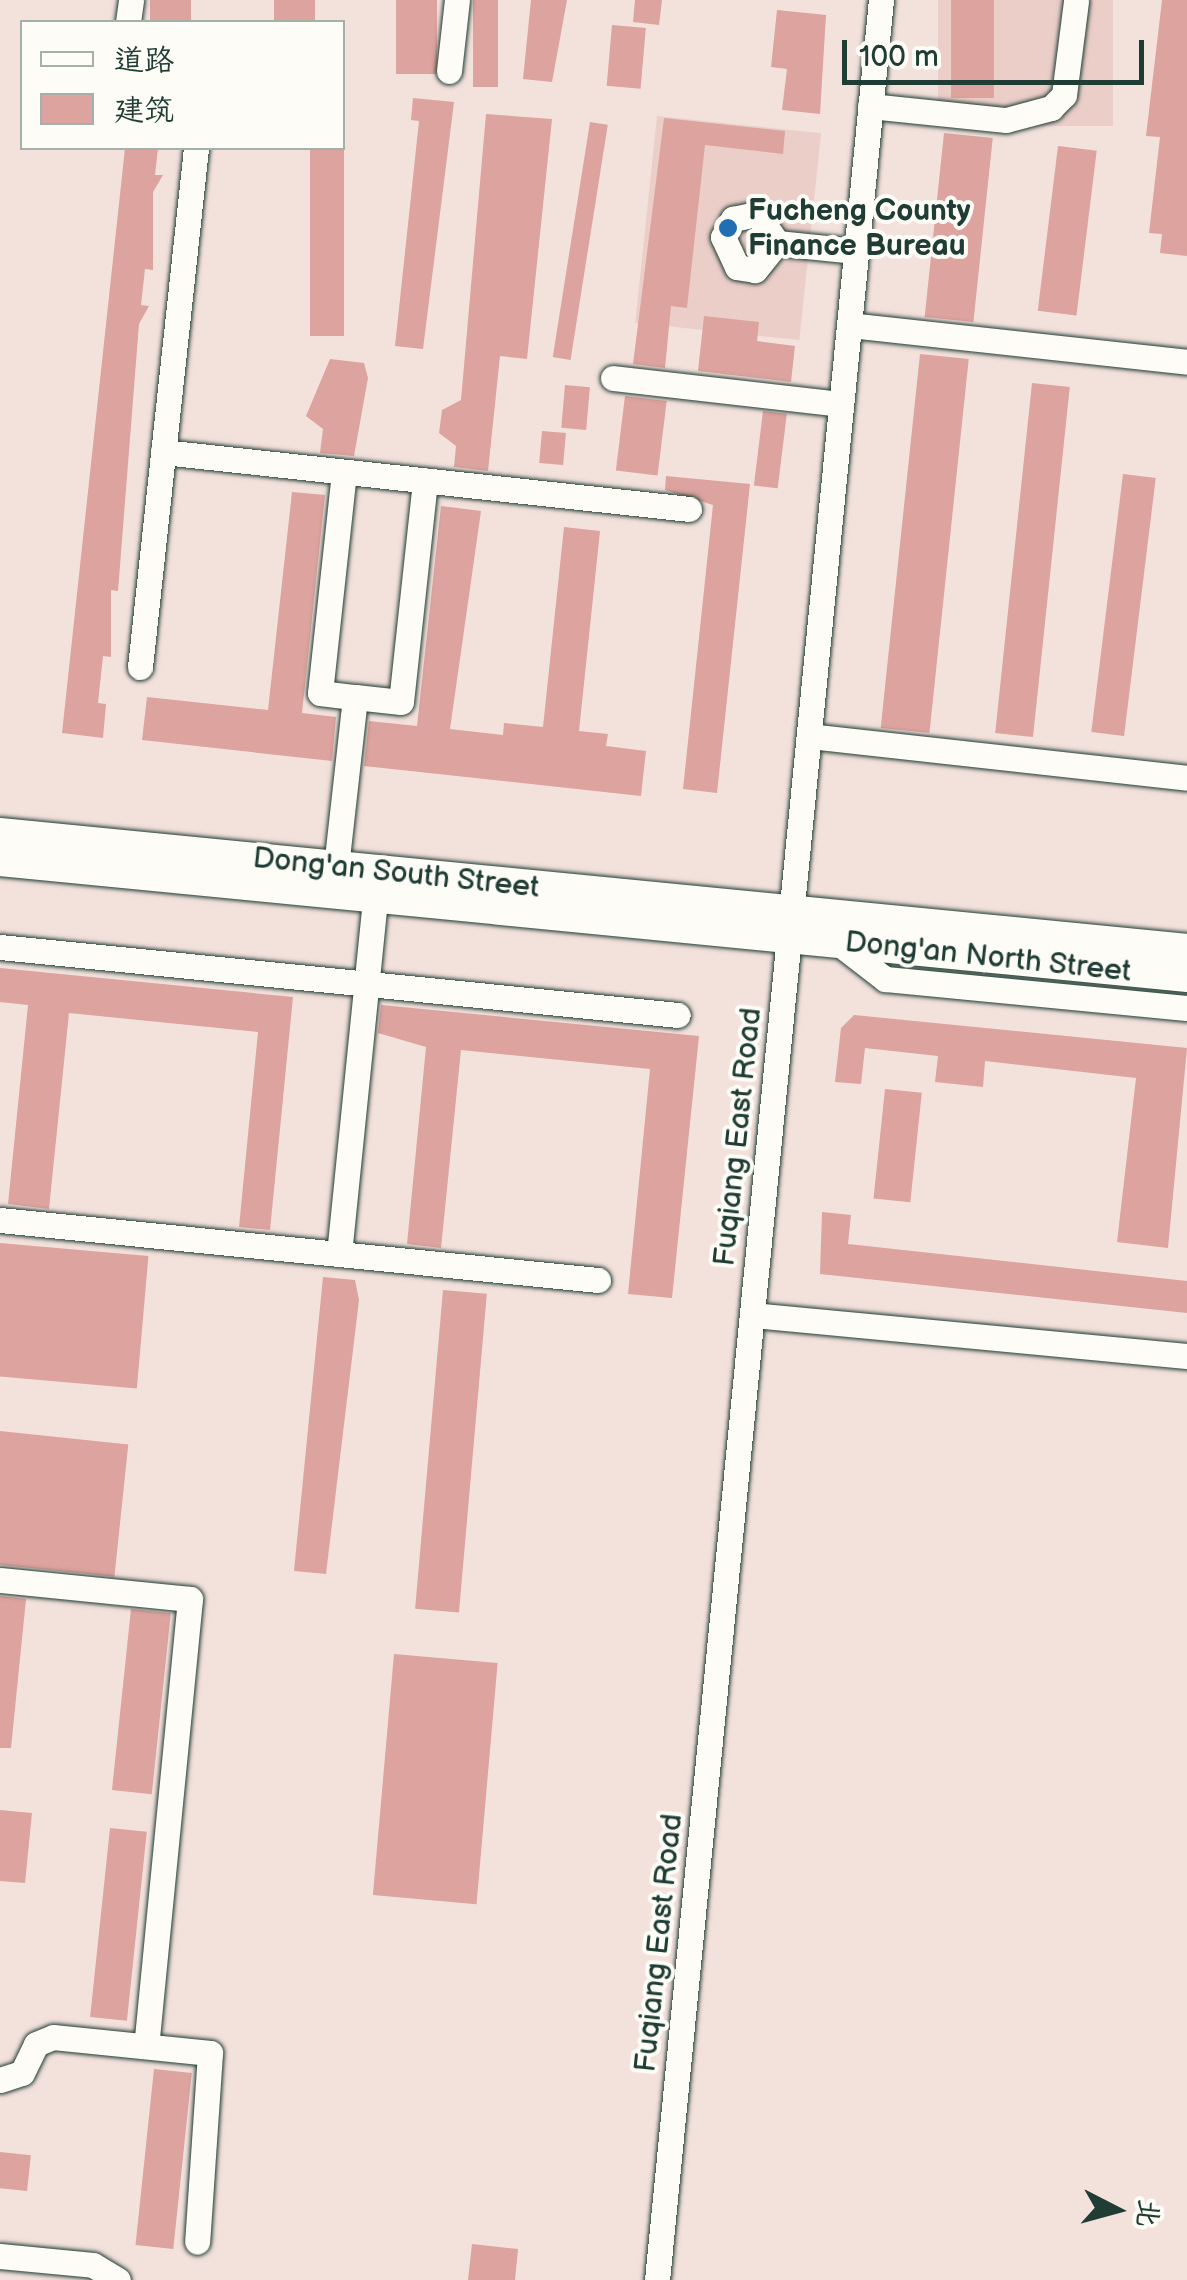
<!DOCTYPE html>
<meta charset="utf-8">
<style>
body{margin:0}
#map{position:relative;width:1187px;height:2280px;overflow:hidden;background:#f3e1dc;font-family:"Balsamiq Sans","LXGW WenKai TC",sans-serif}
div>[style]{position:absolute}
.built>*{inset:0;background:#eccec9;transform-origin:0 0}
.building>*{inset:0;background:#dda39e;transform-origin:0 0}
.roads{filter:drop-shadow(0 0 2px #1f3d34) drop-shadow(0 0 2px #1f3d34)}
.minor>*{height:25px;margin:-12.5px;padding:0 12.5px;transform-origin:12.5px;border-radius:12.5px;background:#fdfcf7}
.major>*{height:32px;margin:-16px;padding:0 16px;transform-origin:16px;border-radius:16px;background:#fdfcf7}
.dots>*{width:28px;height:28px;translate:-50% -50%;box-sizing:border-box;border:5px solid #fdfcf7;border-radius:50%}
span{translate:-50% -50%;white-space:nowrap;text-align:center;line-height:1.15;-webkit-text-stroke:8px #fdfcf7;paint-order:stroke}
.poi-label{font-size:30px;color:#1f3d34;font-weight:700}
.left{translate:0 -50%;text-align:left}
.street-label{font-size:30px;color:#1f3d34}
.legend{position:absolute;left:20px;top:20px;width:325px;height:130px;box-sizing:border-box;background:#fdfcf7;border:2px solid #a4b0a9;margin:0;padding:12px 18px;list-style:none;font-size:30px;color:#1f3d34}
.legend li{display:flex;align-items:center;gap:20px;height:50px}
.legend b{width:50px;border:2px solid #a4b0a9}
.north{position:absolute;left:1067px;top:2160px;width:100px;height:100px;-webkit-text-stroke:8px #fdfcf7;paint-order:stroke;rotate:96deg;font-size:28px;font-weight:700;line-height:40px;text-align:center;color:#1f3d34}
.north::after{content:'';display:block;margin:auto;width:35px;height:45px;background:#1f3d34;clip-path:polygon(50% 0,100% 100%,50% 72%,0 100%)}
.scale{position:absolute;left:842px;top:40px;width:302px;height:45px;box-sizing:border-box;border:5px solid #1f3d34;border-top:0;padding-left:12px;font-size:30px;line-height:35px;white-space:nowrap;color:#1f3d34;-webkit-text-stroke:8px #fdfcf7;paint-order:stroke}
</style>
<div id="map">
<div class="built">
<i style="left:938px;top:0;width:175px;height:126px"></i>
<i style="left:657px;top:116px;width:165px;height:208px;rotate:6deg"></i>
</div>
<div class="building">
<i style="left:150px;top:0;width:41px;height:22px"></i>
<i style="left:274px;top:0;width:41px;height:22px"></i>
<i style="left:396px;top:0;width:41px;height:74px"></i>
<i style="left:473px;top:0;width:25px;height:87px"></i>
<i style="clip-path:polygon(531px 0,567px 0,552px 82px,523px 79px)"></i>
<i style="clip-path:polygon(635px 0,662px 0,659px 25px,633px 22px)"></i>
<i style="left:951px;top:0;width:43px;height:98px"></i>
<i style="clip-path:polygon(1162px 0,1187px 0,1187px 256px,1160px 253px,1162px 234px,1149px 233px,1160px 137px,1146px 136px)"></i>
<i style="clip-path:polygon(777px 10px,826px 15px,820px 114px,782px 110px,787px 69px,771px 67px)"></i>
<i style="left:612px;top:25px;width:34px;height:61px;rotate:5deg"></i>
<i style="clip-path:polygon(413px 98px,454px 102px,423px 349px,395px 346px,419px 121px,411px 120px)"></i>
<i style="clip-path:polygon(486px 114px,552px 119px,527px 359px,500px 356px,488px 471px,454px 467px,456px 446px,439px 433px,442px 410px,461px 400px)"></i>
<i style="clip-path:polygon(664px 118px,785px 131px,783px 154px,705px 145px,687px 308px,671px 306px,665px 368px,633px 364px)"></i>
<i style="left:590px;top:122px;width:18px;height:238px;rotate:9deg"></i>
<i style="left:944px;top:133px;width:49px;height:185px;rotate:6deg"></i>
<i style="left:1058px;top:146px;width:39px;height:166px;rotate:7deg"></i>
<i style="clip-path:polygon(125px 148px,158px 148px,155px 175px,163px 175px,153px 192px,153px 270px,145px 269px,141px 305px,149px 306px,139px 324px,118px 591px,111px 590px,111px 657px,103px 656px,98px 703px,106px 704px,103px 738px,62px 733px)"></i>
<i style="left:310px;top:148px;width:34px;height:188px"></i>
<i style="clip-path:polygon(704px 316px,759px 322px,757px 341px,795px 346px,791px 382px,698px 371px)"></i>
<i style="left:920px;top:354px;width:49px;height:376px;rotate:6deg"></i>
<i style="clip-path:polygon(330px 359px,364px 363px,368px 378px,354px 456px,320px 453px,323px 429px,306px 416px)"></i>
<i style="left:1032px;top:383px;width:38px;height:352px;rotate:6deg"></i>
<i style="left:565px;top:385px;width:25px;height:43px;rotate:5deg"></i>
<i style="left:625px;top:396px;width:42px;height:75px;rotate:7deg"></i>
<i style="left:763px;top:411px;width:24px;height:75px;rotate:7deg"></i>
<i style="left:542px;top:431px;width:24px;height:32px;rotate:5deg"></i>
<i style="left:1123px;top:474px;width:33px;height:260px;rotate:7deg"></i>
<i style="clip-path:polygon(666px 476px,750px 484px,717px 793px,683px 789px,713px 505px,665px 490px)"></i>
<i style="clip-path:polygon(292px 492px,325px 495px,302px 713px,336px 717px,332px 761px,142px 740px,147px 697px,268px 710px)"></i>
<i style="clip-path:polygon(441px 506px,481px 511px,450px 729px,503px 735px,504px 723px,543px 727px,564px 527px,600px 531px,579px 731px,608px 734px,606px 746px,646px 751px,641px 796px,364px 766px,369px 721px,417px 726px)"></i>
<i style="clip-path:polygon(0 968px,293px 997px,270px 1230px,239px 1227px,258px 1032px,69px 1013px,49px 1209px,8px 1204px,28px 1005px,0 1002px)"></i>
<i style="clip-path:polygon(381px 1005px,699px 1036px,672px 1298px,628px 1294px,650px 1069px,461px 1050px,441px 1248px,407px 1244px,426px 1047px,378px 1033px)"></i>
<i style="clip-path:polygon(854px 1015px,1187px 1048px,1168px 1248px,1117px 1242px,1136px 1078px,985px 1061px,983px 1087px,935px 1082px,938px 1056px,865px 1048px,861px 1084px,835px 1082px,841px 1028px)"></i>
<i style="left:885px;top:1089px;width:37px;height:110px;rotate:6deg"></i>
<i style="clip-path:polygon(822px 1212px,851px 1215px,848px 1244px,1187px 1281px,1187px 1313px,820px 1274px)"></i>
<i style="left:0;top:1243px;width:149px;height:133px;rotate:5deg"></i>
<i style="clip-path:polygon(323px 1277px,355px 1280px,359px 1300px,326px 1574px,294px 1571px)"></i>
<i style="left:443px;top:1290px;width:44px;height:320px;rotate:5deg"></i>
<i style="left:0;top:1431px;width:129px;height:133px;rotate:6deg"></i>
<i style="clip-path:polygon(0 1596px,26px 1599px,11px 1748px,0 1748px)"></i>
<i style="left:131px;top:1609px;width:40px;height:182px;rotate:6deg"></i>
<i style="left:394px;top:1654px;width:104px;height:242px;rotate:5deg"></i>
<i style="clip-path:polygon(0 1810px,32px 1813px,25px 1883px,0 1881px)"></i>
<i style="left:110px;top:1828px;width:37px;height:190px;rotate:6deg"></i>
<i style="left:154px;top:2069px;width:38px;height:177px;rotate:6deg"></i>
<i style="left:0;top:2152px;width:31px;height:36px;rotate:6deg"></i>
<i style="clip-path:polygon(472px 2244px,518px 2249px,515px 2280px,468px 2280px)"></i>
</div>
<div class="roads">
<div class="minor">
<i style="left:128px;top:22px;width:22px;rotate:-82deg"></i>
<i style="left:449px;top:71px;width:71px;rotate:-83.6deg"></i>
<i style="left:870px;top:106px;width:137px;rotate:5.9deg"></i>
<i style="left:1006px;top:120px;width:47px;rotate:-14.9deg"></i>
<i style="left:1051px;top:108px;width:18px;rotate:-45deg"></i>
<i style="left:1064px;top:95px;width:95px;rotate:-82.7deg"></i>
<i style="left:777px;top:243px;width:35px;rotate:129deg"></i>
<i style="left:755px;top:270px;width:18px;rotate:-171deg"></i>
<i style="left:737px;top:267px;width:33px;rotate:-115deg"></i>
<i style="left:723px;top:237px;width:21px;rotate:-61deg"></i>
<i style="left:733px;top:219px;width:25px;rotate:-12deg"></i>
<i style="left:757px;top:214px;width:35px;rotate:55deg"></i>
<i style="left:777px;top:243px;width:79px;rotate:5.8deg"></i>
<i style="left:849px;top:325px;width:340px;rotate:6.2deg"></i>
<i style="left:613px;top:378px;width:229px;rotate:6.5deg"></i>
<i style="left:163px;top:452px;width:529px;rotate:6.18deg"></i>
<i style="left:344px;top:472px;width:222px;rotate:96.2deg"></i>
<i style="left:320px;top:693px;width:35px;rotate:7deg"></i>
<i style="left:355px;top:697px;width:46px;rotate:6.2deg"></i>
<i style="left:401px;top:702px;width:223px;rotate:-83.8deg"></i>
<i style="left:140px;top:667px;width:522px;rotate:-83.84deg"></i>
<i style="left:809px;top:736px;width:380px;rotate:6.3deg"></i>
<i style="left:336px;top:867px;width:171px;rotate:-83.6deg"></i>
<i style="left:837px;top:942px;width:61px;rotate:37.6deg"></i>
<i style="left:885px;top:979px;width:303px;rotate:5.5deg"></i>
<i style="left:0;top:947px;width:681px;rotate:5.73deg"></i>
<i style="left:0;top:1220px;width:601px;rotate:5.73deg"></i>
<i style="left:339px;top:1254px;width:359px;rotate:-84.2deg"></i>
<i style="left:753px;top:1315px;width:436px;rotate:5.4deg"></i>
<i style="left:0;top:1580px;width:191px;rotate:5.7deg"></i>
<i style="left:190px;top:1599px;width:448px;rotate:95.6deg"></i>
<i style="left:0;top:2080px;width:23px;rotate:-18deg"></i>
<i style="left:22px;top:2073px;width:32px;rotate:-64deg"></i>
<i style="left:36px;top:2044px;width:18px;rotate:-22deg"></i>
<i style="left:53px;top:2037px;width:158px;rotate:5.8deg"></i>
<i style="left:210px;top:2053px;width:189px;rotate:93.9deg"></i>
<i style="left:0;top:2256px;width:93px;rotate:5.5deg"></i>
<i style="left:93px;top:2265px;width:29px;rotate:31deg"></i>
<i style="left:657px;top:2280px;width:2291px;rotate:-84.39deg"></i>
</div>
<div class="major">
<i style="left:0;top:834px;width:1193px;rotate:5.58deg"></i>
<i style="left:0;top:860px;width:1193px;rotate:5.58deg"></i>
</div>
</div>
<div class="dots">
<i style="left:728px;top:228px;background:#1f6fb2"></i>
</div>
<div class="poi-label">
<span class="left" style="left:748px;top:228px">Fucheng County<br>Finance Bureau</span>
</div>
<div class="street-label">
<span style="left:396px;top:873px;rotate:6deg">Dong'an South Street</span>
<span style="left:988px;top:957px;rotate:6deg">Dong'an North Street</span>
<span style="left:738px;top:1137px;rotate:-84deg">Fuqiang East Road</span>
<span style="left:659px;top:1943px;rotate:-84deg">Fuqiang East Road</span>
</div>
<ul class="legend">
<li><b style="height:12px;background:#fdfcf7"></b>道路</li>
<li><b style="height:28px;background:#dda39e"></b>建筑</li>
</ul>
<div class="north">北</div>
<div class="scale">100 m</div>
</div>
